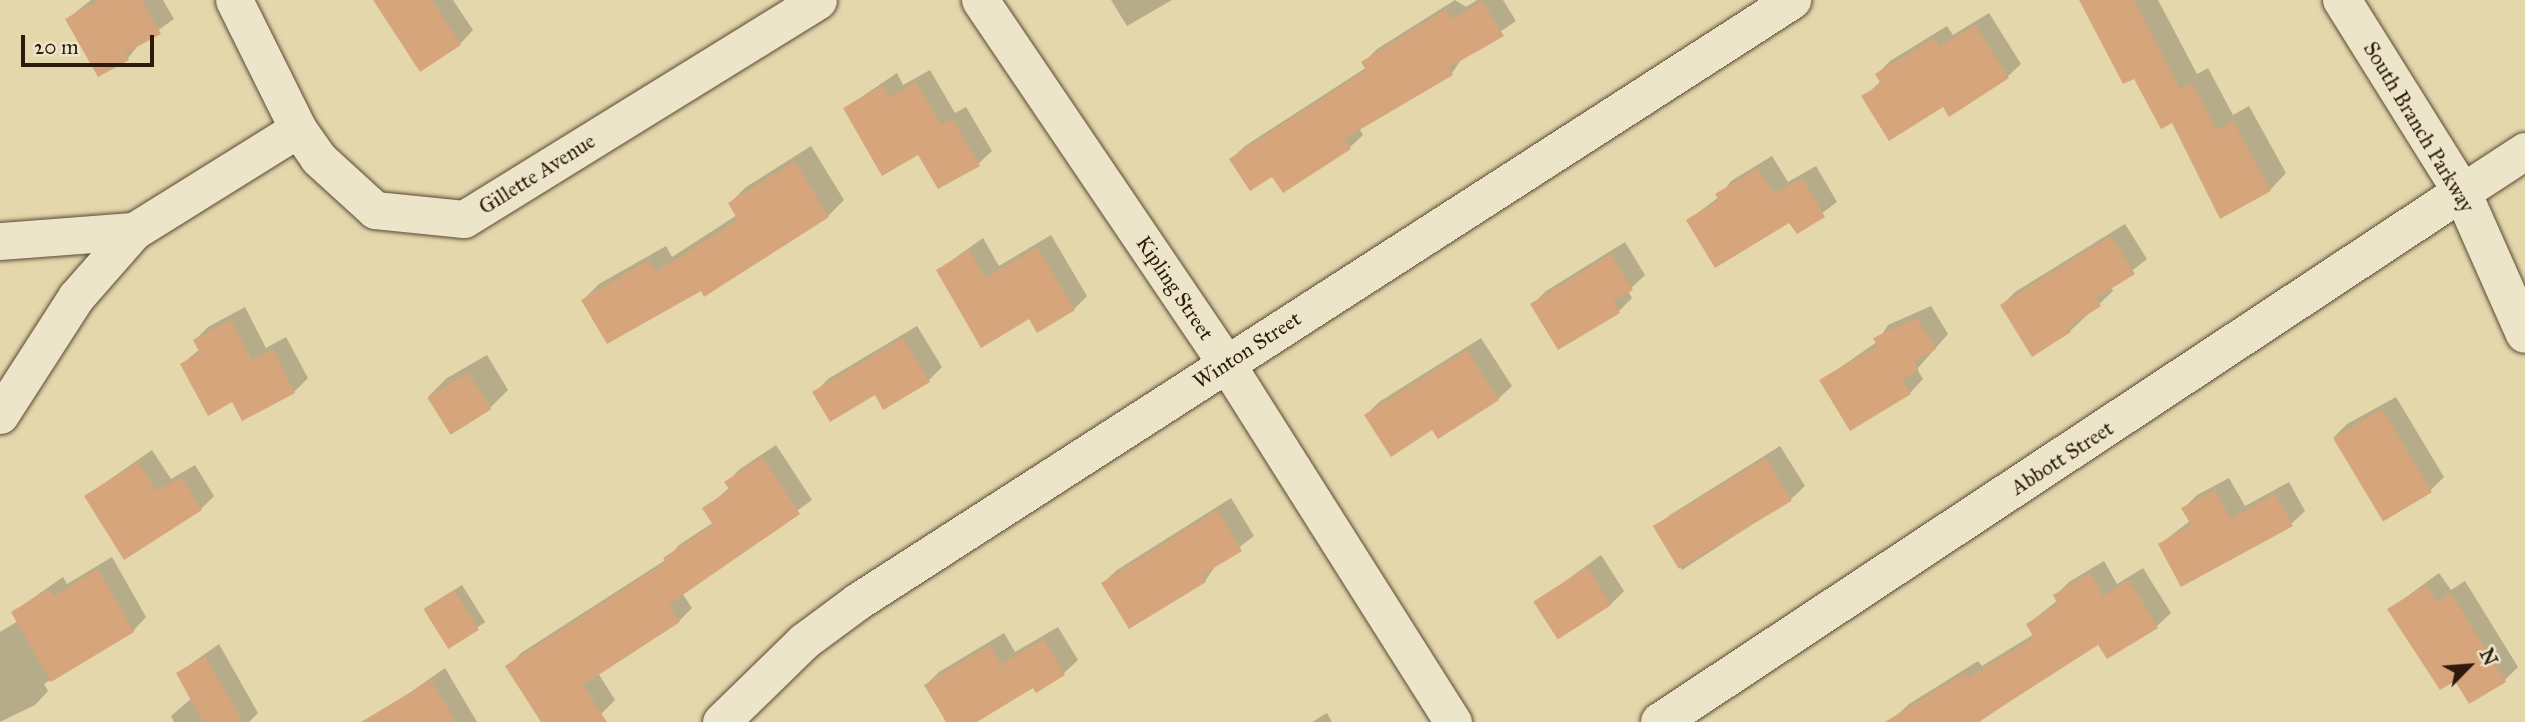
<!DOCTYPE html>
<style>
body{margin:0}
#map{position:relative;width:2525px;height:722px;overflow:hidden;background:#e4d7ac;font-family:"IM FELL Great Primer",serif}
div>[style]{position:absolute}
.shadow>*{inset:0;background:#0003;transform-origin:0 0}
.building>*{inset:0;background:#d7a57c;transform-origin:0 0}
.roads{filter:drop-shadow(0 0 2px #5b4934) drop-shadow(0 0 2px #5b4934)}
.street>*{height:37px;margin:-18.5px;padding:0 18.5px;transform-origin:18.5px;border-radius:18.5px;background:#ede5c9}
.secondary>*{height:38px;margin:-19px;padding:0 19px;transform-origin:19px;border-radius:19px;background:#ede5c9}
span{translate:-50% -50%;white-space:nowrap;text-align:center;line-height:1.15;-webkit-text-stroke:5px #ede5c9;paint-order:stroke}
.street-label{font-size:21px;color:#2d1a0c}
.north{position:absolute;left:2434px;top:631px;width:70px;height:70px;-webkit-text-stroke:5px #ede5c9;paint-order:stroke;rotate:65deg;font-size:19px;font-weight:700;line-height:28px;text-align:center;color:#2d1a0c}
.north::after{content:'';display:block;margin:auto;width:24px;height:32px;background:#2d1a0c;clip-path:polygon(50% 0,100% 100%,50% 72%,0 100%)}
.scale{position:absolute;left:21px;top:35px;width:133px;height:32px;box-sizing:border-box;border:4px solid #2d1a0c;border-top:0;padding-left:9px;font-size:21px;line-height:24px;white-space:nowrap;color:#2d1a0c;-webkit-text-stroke:5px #ede5c9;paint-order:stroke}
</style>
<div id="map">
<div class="shadow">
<i style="clip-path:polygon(91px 0,163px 0,174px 19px,140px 43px,128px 58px,99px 75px,67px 19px)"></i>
<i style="clip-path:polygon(373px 0,453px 0,473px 30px,460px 44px)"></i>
<i style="clip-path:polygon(1111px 0,1172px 0,1127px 26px)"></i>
<i style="clip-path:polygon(1455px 0,1466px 7px,1477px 0,1503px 0,1516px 21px,1463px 57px,1452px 73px,1359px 128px,1363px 135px,1349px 148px,1272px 175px,1231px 159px,1245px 146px,1367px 67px,1364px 62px,1377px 49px)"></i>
<i style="clip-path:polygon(2081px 0,2158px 0,2197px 74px,2208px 68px,2233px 115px,2249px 106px,2286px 173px,2270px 190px,2173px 121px)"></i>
<i style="clip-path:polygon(1989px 13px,2021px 64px,2007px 77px,1943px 105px,1864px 97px,1881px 81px,1877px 74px,1890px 61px,1947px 26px,1953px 35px)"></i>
<i style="clip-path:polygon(930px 70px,955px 113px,966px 107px,992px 151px,978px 164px,918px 152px,845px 108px,897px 73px,903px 85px)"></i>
<i style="clip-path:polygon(811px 146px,844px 200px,828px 216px,701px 289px,583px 300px,599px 284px,666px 246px,672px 257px,737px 215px,730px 203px,746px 187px)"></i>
<i style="clip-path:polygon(1772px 156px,1788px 182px,1816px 166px,1837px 202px,1797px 232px,1790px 220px,1688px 220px,1719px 197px,1731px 181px)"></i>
<i style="clip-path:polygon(2125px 224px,2147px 259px,2111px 287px,2113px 291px,2070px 331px,2002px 305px,2015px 292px)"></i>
<i style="clip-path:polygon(1051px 235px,1087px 296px,1074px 309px,1030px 317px,938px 270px,983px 238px,999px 266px)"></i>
<i style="clip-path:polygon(1625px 242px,1645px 275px,1628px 291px,1632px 298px,1619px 311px,1533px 304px,1546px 291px)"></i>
<i style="clip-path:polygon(1931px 306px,1948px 334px,1917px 369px,1923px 379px,1910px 393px,1822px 380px,1877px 342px,1888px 325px)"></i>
<i style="clip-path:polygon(245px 307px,266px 348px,286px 337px,308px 378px,294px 392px,243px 419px,233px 400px,182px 364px,200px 349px,195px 340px,208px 327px)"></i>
<i style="clip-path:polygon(917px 326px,942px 367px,929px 380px,875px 393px,815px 393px,828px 379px)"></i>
<i style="clip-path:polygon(1481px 338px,1512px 386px,1498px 399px,1433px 428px,1366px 415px,1379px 402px)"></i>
<i style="clip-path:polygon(487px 355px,508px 390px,490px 408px,429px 396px,447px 378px)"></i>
<i style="clip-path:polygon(2396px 397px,2444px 477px,2431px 490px,2334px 437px,2347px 424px)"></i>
<i style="clip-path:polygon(776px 445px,812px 500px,682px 593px,692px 608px,679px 621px,598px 673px,615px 700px,601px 714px,588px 722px,543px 722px,508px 667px,521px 653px,667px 559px,679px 545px,714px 522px,705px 509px,730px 487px,727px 482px,740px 469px)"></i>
<i style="clip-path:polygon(1780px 446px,1805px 486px,1791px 499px,1682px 570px,1657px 529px,1670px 515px)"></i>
<i style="clip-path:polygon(152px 450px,171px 479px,195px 465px,214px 496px,201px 509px,86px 496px)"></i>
<i style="clip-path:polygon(2229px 478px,2245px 506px,2289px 482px,2305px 511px,2291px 524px,2160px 544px,2190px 521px,2183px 509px,2197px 495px)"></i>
<i style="clip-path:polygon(1231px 498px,1254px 536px,1216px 565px,1205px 581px,1103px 583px,1117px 570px)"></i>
<i style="clip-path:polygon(1601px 555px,1624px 591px,1611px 604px,1537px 602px)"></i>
<i style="clip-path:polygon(112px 557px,146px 617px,133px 631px,44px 684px,48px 691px,35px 705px,0 722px,0 632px,18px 621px,13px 612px,63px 577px,67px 584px)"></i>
<i style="clip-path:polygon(2104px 561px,2117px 584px,2143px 568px,2171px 613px,2157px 626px,2107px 656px,2098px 642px,1979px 722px,1898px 722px,1895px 717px,1909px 704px,1978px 661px,1982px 666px,2034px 634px,2028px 624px,2058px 600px,2055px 596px,2069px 582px)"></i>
<i style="clip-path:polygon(2439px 573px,2451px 590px,2465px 581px,2518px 667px,2505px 680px,2456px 679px,2390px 609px)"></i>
<i style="left:462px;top:585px;width:44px;height:44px;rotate:58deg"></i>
<i style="clip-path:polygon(1058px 627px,1078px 660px,1064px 673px,1037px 690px,1034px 685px,973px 722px,948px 722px,926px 685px,939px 672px,1004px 633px,1015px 652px)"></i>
<i style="clip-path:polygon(219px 644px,258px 713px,249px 722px,174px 722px,171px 716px,192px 698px,178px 673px)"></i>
<i style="clip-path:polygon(445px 668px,477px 722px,396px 722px,388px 708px)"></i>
<i style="clip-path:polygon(1327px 713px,1332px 722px,1312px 722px)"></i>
</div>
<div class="building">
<i style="clip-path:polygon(100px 0,142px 0,161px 34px,125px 53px,129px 60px,98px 77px,65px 19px)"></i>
<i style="clip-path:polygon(373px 0,432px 0,461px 45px,420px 72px)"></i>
<i style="clip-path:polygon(2079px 0,2134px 0,2180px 89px,2192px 83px,2217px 130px,2233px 121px,2271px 191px,2220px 219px,2172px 123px,2161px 129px,2134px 79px,2123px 84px)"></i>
<i style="clip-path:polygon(1482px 1px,1504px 36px,1448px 68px,1453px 75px,1344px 139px,1351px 149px,1283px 193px,1272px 177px,1250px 191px,1229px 159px,1366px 70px,1361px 62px,1446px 9px,1452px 19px)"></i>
<i style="clip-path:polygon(1975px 25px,2009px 78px,1949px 117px,1943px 107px,1889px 141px,1861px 96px,1881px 84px,1875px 74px,1934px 38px,1939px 47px)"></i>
<i style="clip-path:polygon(916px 82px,941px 125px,953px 119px,980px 166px,938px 189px,918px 155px,882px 176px,843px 108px,883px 85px,889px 97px)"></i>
<i style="clip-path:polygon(795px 161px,829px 217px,704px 297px,701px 291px,607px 344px,581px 300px,649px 260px,656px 272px,738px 220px,728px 203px)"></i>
<i style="clip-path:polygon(1758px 168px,1774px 194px,1802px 178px,1825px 217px,1797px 234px,1789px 223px,1715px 268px,1686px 220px,1719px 200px,1715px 194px)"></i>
<i style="clip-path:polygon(2111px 236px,2135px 274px,2096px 298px,2101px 306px,2068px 327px,2071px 332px,2032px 357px,2000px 305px)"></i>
<i style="clip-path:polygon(1037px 247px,1075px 310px,1037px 333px,1029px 319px,981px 348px,936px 270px,969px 250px,985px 278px)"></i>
<i style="clip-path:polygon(1611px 254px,1633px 290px,1613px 301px,1620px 313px,1558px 350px,1530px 304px)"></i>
<i style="clip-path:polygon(1917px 318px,1936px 349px,1914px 362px,1919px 370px,1902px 380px,1911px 394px,1850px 431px,1819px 380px,1877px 346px,1873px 338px)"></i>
<i style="clip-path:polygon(231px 320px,252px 360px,273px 349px,295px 393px,242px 421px,232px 402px,208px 416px,180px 364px,200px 353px,193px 340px)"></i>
<i style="clip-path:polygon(903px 338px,930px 382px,883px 410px,875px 395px,830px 422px,812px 392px)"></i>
<i style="clip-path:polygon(1467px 350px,1499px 400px,1438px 439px,1432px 430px,1391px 457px,1364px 415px)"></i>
<i style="left:468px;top:372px;width:44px;height:48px;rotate:58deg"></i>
<i style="left:2382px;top:409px;width:97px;height:57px;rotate:59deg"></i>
<i style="clip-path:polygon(762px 457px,800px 514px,668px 605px,680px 622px,583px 685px,607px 722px,541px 722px,505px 666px,666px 562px,663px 558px,713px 525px,702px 508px,730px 490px,724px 482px)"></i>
<i style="left:1766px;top:458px;width:50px;height:132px;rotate:59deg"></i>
<i style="clip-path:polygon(138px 462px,157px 491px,181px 477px,202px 510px,124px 560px,84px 496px)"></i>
<i style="clip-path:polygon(2215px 490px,2231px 519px,2275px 494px,2293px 526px,2181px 587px,2158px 544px,2191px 525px,2181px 508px)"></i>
<i style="clip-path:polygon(1217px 510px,1242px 551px,1202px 575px,1206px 582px,1129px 629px,1101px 583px)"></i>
<i style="left:1587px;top:567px;width:45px;height:64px;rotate:57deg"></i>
<i style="clip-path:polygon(98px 569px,134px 632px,51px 682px,11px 612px,49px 589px,53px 596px)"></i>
<i style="clip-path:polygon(2090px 573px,2103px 596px,2129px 580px,2158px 628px,2107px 659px,2098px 645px,1978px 722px,1885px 722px,1964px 673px,1968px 678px,2034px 638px,2026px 624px,2058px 604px,2053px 595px)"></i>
<i style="clip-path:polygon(2426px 585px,2437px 602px,2451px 593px,2506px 682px,2469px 704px,2455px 681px,2440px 690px,2387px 609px)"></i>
<i style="left:454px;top:590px;width:47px;height:36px;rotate:58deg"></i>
<i style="clip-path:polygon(1044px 639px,1065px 675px,1036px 693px,1033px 688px,977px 722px,946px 722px,924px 685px,990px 645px,1001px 664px)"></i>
<i style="clip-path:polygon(205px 656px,243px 722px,203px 722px,176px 673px)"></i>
<i style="clip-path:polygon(431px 680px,456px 722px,361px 722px)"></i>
</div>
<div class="roads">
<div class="street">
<i style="left:234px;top:0;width:144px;rotate:63.6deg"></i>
<i style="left:980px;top:0;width:439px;rotate:55.9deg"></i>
<i style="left:1226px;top:363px;width:425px;rotate:57.7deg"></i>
<i style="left:2462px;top:192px;width:75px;rotate:-33.1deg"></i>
<i style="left:0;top:241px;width:134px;rotate:-4.3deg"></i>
<i style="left:0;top:415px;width:140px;rotate:-57.2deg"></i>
<i style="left:76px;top:297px;width:88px;rotate:-48.7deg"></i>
<i style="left:134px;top:231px;width:193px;rotate:-31.9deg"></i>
<i style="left:298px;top:129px;width:35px;rotate:55deg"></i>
<i style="left:318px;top:158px;width:77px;rotate:42.4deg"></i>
<i style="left:375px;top:210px;width:89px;rotate:5.8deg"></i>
<i style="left:464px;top:219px;width:416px;rotate:-31.7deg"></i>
<i style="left:721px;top:722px;width:116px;rotate:-44.3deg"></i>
<i style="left:804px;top:641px;width:67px;rotate:-36.5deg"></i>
<i style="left:858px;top:601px;width:1111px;rotate:-32.76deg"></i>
</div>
<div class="secondary">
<i style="left:2342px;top:0;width:226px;rotate:58deg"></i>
<i style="left:2462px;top:192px;width:155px;rotate:66.1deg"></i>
<i style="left:1660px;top:722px;width:961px;rotate:-33.46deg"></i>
</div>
</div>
<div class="street-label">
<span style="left:2419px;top:127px;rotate:59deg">South Branch Parkway</span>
<span style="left:537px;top:174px;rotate:-32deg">Gillette Avenue</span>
<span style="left:1175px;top:288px;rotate:56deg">Kipling Street</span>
<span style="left:1247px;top:350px;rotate:-33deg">Winton Street</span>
<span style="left:2062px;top:458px;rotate:-33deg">Abbott Street</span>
</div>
<div class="north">N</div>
<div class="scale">20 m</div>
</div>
